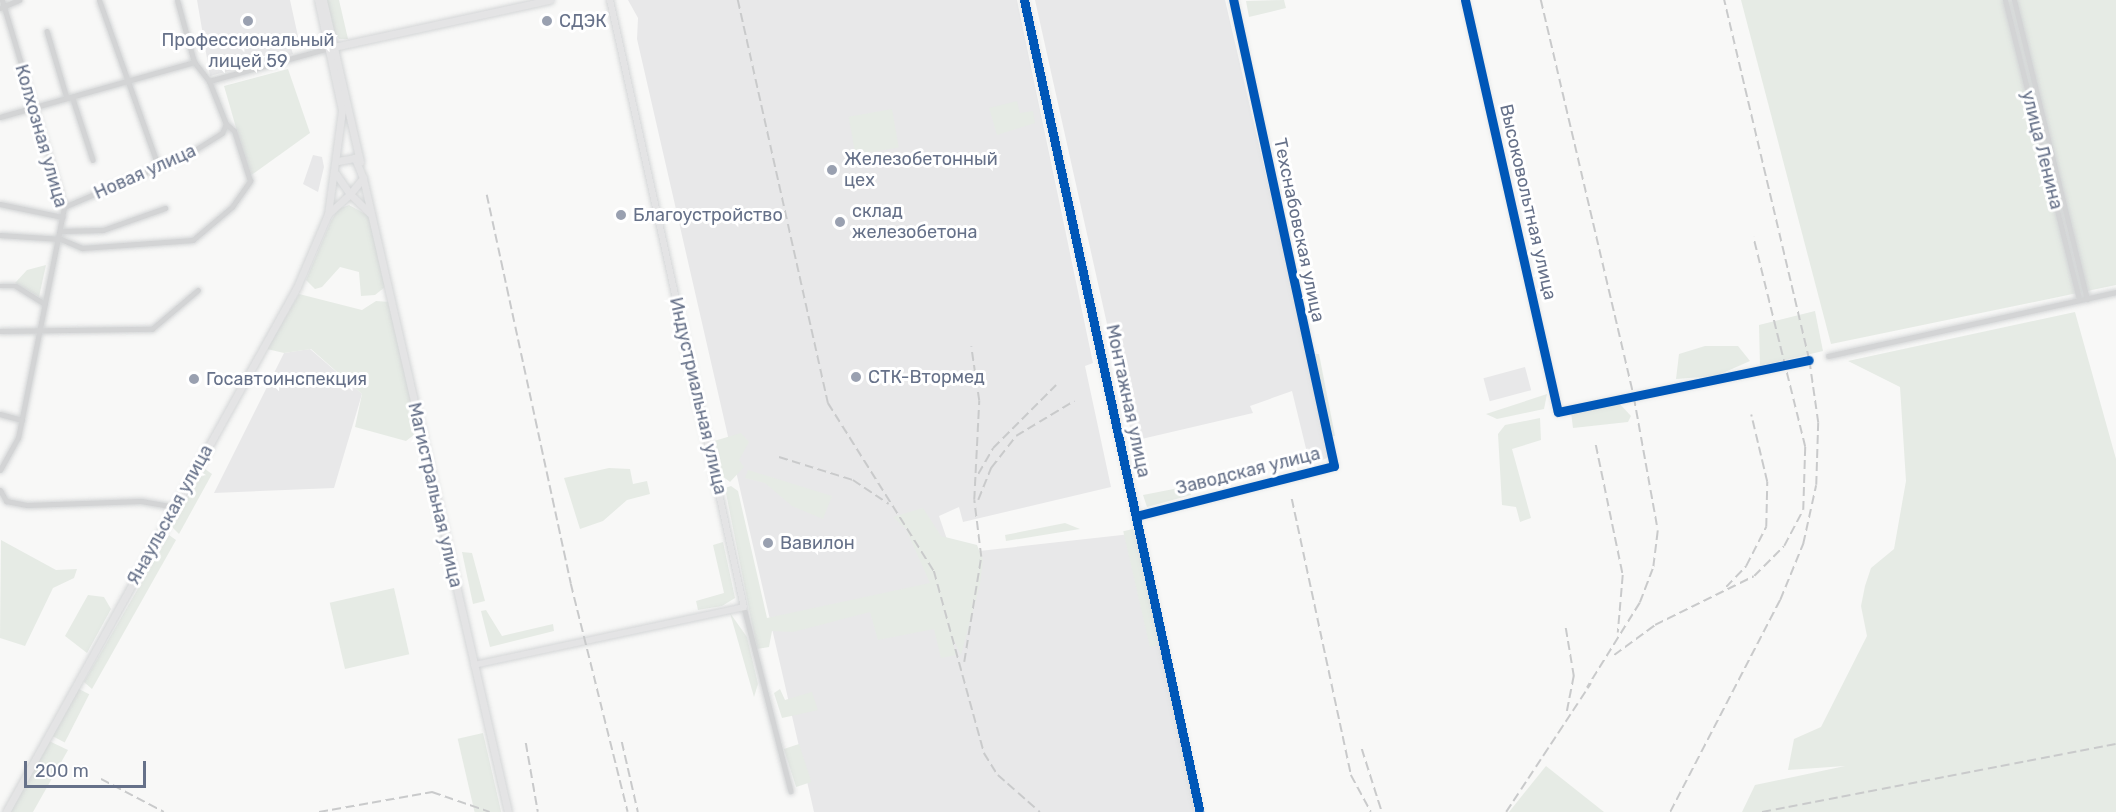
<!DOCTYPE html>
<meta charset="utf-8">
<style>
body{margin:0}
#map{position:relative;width:2116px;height:812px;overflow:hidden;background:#f8f8f7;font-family:Rubik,sans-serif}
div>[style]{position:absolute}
.built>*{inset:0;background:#e8e8e9;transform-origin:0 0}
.green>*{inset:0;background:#e6ebe5;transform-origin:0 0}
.roads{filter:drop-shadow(0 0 2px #d4d6d7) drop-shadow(0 0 2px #d4d6d7)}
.minor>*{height:4.5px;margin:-2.25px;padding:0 2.25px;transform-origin:2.25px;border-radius:2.25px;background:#d3d4d5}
.tertiary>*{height:5px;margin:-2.5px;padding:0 2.5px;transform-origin:2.5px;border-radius:2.5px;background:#d3d4d5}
.secondary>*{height:6px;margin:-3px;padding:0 3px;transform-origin:3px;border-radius:3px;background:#e4e4e5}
.primary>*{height:7px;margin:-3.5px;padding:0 3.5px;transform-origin:3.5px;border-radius:3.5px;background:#e4e4e5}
.rail>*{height:1.5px;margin-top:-0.75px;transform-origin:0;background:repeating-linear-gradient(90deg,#c9cacb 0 9px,transparent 0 13.5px)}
.cycleway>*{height:9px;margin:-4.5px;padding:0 4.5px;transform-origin:4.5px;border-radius:4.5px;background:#0057b8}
.dots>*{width:16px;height:16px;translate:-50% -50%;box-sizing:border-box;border:3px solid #fff;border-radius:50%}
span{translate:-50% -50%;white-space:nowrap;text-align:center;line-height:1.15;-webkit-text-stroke:6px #fff;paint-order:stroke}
.poi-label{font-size:18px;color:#667189}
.left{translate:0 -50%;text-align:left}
.street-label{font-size:18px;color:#667189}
.scale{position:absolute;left:24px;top:761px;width:122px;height:27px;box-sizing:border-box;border:3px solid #667189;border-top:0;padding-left:8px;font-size:18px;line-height:21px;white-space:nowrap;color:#667189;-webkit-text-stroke:4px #fff;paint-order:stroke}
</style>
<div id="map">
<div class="built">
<i style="clip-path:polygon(197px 0,290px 0,299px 41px,290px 44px,293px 54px,210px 76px)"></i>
<i style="clip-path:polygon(628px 0,1017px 0,1093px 363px,1085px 366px,1111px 487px,963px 522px,959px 507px,939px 516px,952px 554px,1140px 533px,1195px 812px,814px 812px,637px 39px,638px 18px)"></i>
<i style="clip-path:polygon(1035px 0,1225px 0,1332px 456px,1310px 465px,1292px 391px,1250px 406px,1253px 413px,1133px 441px)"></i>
<i style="clip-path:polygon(313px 155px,322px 157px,324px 167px,318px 192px,303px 184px)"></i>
<i style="clip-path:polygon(310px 349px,362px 394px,334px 488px,214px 493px,284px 353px)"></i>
<i style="left:1525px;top:367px;width:24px;height:43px;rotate:75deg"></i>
</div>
<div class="green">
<i style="clip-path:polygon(325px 0,339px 0,348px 39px,339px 39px,332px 29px)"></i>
<i style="clip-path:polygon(1284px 0,1286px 8px,1249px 17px,1246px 1px)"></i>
<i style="clip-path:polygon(1741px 0,2116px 0,2116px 285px,1831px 344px)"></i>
<i style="clip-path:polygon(288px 69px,310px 133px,250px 176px,224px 86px)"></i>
<i style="clip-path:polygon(1017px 101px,1020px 113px,1033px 111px,1035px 123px,997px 135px,989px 108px)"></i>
<i style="left:892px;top:109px;width:39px;height:44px;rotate:80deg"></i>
<i style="clip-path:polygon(349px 205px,369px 216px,385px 287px,375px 295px,361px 296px,359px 272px,340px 267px,322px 287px,315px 289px,306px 280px,331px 221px,338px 209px)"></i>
<i style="clip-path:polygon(46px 265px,39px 297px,15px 283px,27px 270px)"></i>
<i style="clip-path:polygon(299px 294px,362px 310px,376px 301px,389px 302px,419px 431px,406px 441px,355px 427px,362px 394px,311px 349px,284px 353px,267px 349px)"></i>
<i style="clip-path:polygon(1815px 311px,1823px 351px,1760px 366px,1759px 325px)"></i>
<i style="clip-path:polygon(2075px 312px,2116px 459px,2116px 812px,1742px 812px,1755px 785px,1845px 766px,1788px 770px,1794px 739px,1821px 727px,1867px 636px,1861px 606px,1865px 586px,1871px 568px,1894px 549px,1906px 481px,1900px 387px,1848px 361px)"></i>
<i style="clip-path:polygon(1705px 346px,1738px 346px,1750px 361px,1716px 376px,1676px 379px,1679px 354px)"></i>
<i style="clip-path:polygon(1312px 354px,1319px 354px,1335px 436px,1331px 436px)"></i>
<i style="clip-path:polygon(1547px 394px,1544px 409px,1497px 419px,1486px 414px)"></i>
<i style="clip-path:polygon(1618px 402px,1631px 416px,1628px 422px,1573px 428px,1571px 412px)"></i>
<i style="clip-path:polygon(1540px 418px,1541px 440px,1512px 449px,1531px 518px,1520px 522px,1516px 507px,1502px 505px,1498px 434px,1505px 425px)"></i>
<i style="clip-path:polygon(741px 433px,749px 442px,739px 460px,744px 467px,730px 482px,717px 472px,712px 449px,714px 441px)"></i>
<i style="clip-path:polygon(609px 468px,630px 469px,633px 484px,647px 481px,650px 494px,627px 500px,603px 521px,580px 529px,564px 478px)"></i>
<i style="clip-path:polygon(205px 469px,212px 474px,179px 534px,170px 525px)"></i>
<i style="clip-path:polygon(748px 470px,832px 496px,823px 519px,792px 506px,765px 483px,745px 478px)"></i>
<i style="clip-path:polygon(731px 486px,738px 491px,767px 618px,930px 583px,906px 529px,893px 517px,923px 508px,941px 536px,977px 545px,983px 560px,980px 584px,961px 655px,951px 634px,956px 655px,941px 658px,934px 629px,878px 640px,870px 612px,793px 632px,772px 631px,769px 647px,757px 649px,725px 488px)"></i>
<i style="clip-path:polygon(1189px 486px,1191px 495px,1147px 507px,1143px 495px)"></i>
<i style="clip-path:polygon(1065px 523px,1080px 529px,1006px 541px,1005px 535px)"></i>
<i style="left:1133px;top:529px;width:119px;height:10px;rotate:77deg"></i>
<i style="clip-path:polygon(169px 535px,176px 540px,92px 689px,84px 682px)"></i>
<i style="clip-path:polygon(1px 540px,56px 570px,77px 569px,74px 578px,53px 588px,25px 646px,0 638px)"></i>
<i style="clip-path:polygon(723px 542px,735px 598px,722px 606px,698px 610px,696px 601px,724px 593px,713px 545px)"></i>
<i style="clip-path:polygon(462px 552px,472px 553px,485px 601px,473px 604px)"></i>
<i style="left:394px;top:588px;width:68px;height:66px;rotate:77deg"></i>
<i style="clip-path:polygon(88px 595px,104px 597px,111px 609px,87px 653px,65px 636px)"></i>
<i style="clip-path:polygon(486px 610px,502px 636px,553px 624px,554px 631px,490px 647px,481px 611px)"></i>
<i style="clip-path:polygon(730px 613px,747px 637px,758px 684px,754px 697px)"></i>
<i style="left:75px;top:687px;width:16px;height:54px;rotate:27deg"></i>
<i style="clip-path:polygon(780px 689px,785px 700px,812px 692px,818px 710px,782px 718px,774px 693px)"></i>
<i style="left:483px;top:733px;width:81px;height:26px;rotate:77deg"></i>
<i style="clip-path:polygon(49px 741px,68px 750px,33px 812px,9px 812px)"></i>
<i style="left:799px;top:744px;width:40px;height:16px;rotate:72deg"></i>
<i style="clip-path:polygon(1546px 766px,1604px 812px,1509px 812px)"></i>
</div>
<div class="roads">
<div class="minor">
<i style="left:0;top:8px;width:21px;rotate:-23deg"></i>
<i style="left:47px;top:31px;width:70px;rotate:73.4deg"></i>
<i style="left:73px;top:99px;width:64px;rotate:71.8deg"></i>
<i style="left:0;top:117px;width:202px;rotate:-15.8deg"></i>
<i style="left:0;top:204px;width:64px;rotate:11.7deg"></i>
<i style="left:62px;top:231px;width:41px;rotate:-1.4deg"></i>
<i style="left:103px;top:230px;width:66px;rotate:-19.5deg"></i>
<i style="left:0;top:235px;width:61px;rotate:3.8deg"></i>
<i style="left:61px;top:239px;width:23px;rotate:23deg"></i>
<i style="left:82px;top:248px;width:111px;rotate:-4.1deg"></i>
<i style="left:193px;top:240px;width:51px;rotate:-40.2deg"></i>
<i style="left:232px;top:207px;width:32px;rotate:-55deg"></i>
<i style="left:250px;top:181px;width:52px;rotate:-107.7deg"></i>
<i style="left:234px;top:131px;width:11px;rotate:-139deg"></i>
<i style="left:0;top:286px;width:16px"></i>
<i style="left:16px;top:286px;width:34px;rotate:32deg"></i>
<i style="left:0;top:331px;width:152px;rotate:-0.8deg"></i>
<i style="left:152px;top:329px;width:60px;rotate:-40.3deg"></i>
<i style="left:1828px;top:356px;width:295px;rotate:-12.5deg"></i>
<i style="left:1558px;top:412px;width:256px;rotate:-11.7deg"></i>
<i style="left:0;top:414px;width:23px;rotate:15deg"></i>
<i style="left:1136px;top:516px;width:300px;rotate:77.9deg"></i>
<i style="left:744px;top:607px;width:190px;rotate:75.7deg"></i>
</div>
<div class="tertiary">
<i style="left:99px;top:0;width:176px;rotate:70.4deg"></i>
<i style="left:1024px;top:0;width:528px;rotate:77.75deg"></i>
<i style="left:1136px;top:516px;width:204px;rotate:-14.2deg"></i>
<i style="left:1334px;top:466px;width:477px;rotate:-102.2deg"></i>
<i style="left:1465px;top:0;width:422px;rotate:77.3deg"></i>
<i style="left:2005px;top:0;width:309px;rotate:76.1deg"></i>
<i style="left:2014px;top:0;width:308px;rotate:76.3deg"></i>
<i style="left:209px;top:81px;width:124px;rotate:-15.4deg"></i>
<i style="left:64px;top:207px;width:137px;rotate:-23.2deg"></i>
<i style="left:190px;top:153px;width:38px;rotate:-32deg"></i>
<i style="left:222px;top:133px;width:10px;rotate:-66deg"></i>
<i style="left:226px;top:124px;width:46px;rotate:-111.6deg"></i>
<i style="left:209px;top:81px;width:24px;rotate:-128deg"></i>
<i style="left:194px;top:62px;width:64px;rotate:-105.3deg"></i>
<i style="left:0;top:470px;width:37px;rotate:-61deg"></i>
<i style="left:18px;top:438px;width:236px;rotate:-78.7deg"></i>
<i style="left:64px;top:207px;width:216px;rotate:-106.7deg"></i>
<i style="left:0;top:490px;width:13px;rotate:61deg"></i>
<i style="left:6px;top:501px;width:21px;rotate:11deg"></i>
<i style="left:27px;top:505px;width:114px;rotate:-2deg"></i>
<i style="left:141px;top:501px;width:34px;rotate:10deg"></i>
</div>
<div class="secondary">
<i style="left:474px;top:665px;width:276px;rotate:-12.1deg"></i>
<i style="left:744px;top:607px;width:622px;rotate:-102.45deg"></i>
</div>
<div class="primary">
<i style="left:323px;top:0;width:166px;rotate:77.1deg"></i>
<i style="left:329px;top:48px;width:226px;rotate:-12.3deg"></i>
<i style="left:336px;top:174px;width:24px;rotate:55deg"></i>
<i style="left:350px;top:194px;width:21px;rotate:-51deg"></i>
<i style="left:363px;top:178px;width:22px;rotate:-112deg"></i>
<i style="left:355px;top:158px;width:17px;rotate:170deg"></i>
<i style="left:363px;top:178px;width:650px;rotate:77.12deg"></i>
<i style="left:328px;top:214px;width:30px;rotate:-42deg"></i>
<i style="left:350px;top:194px;width:28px;rotate:44deg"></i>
<i style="left:6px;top:812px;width:600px;rotate:-61deg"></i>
<i style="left:297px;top:287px;width:79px;rotate:-67deg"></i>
<i style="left:328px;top:214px;width:105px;rotate:-82.3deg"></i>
<i style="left:342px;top:110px;width:113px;rotate:-102.3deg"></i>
</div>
</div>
<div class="rail">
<i style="left:738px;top:0;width:413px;rotate:77.4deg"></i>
<i style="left:828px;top:403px;width:199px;rotate:57.8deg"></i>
<i style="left:934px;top:571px;width:189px;rotate:74.6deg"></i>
<i style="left:984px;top:753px;width:26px;rotate:58deg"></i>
<i style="left:998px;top:775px;width:56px;rotate:41.4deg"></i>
<i style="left:1541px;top:0;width:408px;rotate:76.8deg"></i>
<i style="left:1634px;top:397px;width:136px;rotate:79.8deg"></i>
<i style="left:1658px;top:531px;width:38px;rotate:97deg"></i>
<i style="left:1653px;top:569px;width:36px;rotate:111deg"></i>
<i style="left:1640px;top:603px;width:100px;rotate:121.9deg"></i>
<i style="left:487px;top:195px;width:398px;rotate:77.8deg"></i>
<i style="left:571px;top:584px;width:235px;rotate:76deg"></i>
<i style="left:1596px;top:445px;width:133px;rotate:78.3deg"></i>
<i style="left:1623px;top:575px;width:58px;rotate:94.9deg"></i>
<i style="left:779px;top:457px;width:77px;rotate:17.3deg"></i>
<i style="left:853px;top:480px;width:43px;rotate:33.7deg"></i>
<i style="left:978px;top:474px;width:30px;rotate:-60deg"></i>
<i style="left:993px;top:448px;width:89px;rotate:-45deg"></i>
<i style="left:1292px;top:499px;width:282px;rotate:77.9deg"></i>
<i style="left:1351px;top:775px;width:42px;rotate:61.6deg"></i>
<i style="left:978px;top:500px;width:35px;rotate:-68deg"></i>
<i style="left:991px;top:468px;width:41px;rotate:-52deg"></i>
<i style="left:1016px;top:436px;width:68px;rotate:-31.1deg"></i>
<i style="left:1726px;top:587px;width:29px;rotate:-46deg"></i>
<i style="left:1746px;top:566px;width:44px;rotate:-62.9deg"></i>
<i style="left:1766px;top:527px;width:45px;rotate:-88.7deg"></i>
<i style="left:1767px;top:482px;width:69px;rotate:-103.4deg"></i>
<i style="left:1566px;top:628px;width:49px;rotate:80.5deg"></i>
<i style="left:1574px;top:676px;width:36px;rotate:101deg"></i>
<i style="left:1614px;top:655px;width:51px;rotate:-36.2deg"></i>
<i style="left:1655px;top:625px;width:110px;rotate:-26.3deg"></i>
<i style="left:1754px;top:576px;width:42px;rotate:-45deg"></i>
<i style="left:1784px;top:546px;width:41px;rotate:-62.2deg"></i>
<i style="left:1803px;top:510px;width:63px;rotate:-88.2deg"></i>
<i style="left:1805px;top:447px;width:216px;rotate:-103.9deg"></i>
<i style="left:964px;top:662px;width:106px;rotate:-80.8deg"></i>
<i style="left:981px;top:557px;width:57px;rotate:-97deg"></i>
<i style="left:974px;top:500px;width:99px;rotate:-87.1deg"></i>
<i style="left:979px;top:401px;width:55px;rotate:-98.4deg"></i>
<i style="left:622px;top:742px;width:72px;rotate:77.1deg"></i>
<i style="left:526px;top:743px;width:70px;rotate:80.1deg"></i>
<i style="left:1362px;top:749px;width:66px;rotate:72.4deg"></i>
<i style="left:101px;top:779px;width:71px;rotate:27.6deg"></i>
<i style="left:319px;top:812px;width:115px;rotate:-10deg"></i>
<i style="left:432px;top:792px;width:61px;rotate:19deg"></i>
<i style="left:1506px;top:812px;width:154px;rotate:-56.6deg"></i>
<i style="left:1670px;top:812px;width:239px;rotate:-62.6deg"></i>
<i style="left:1780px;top:600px;width:61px;rotate:-67.7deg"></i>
<i style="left:1803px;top:544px;width:60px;rotate:-77.6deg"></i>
<i style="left:1816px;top:485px;width:62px;rotate:-88.2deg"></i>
<i style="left:1818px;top:423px;width:64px;rotate:-98.1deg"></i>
<i style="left:1809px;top:360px;width:370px;rotate:-103.3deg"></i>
<i style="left:1762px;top:812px;width:360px;rotate:-10.9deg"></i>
</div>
<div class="cycleway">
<i style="left:1024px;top:0;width:828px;rotate:77.79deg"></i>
<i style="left:1465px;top:0;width:422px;rotate:77.3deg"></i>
<i style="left:1558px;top:412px;width:256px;rotate:-11.7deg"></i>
<i style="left:1136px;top:516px;width:204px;rotate:-14.2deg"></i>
<i style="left:1334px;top:466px;width:477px;rotate:-102.2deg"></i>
</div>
<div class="dots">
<i style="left:248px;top:21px;background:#99a0b0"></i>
<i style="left:547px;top:21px;background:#99a0b0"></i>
<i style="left:832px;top:170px;background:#99a0b0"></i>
<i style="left:621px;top:215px;background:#99a0b0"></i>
<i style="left:840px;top:222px;background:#99a0b0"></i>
<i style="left:856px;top:377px;background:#99a0b0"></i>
<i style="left:194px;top:379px;background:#99a0b0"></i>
<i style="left:768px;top:543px;background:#99a0b0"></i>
</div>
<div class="poi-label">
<span class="left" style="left:559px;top:21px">СДЭК</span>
<span style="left:248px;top:51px">Профессиональный<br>лицей 59</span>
<span class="left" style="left:844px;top:170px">Железобетонный<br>цех</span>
<span class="left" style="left:852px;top:222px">склад<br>железобетона</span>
<span class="left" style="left:633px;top:215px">Благоустройство</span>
<span class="left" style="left:868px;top:377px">СТК-Втормед</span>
<span class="left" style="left:206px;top:379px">Госавтоинспекция</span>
<span class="left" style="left:780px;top:543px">Вавилон</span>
</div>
<div class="street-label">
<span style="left:41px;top:136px;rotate:74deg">Колхозная улица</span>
<span style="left:2042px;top:150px;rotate:76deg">улица Ленина</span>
<span style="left:145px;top:172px;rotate:-24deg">Новая улица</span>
<span style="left:1528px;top:202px;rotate:77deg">Высоковольтная улица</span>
<span style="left:1299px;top:230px;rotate:78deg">Техснабовская улица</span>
<span style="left:698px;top:396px;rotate:77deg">Индустриальная улица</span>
<span style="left:1128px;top:401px;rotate:78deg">Монтажная улица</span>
<span style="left:1248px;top:471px;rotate:-14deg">Заводская улица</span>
<span style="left:435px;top:495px;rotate:77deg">Магистральная улица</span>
<span style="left:170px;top:515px;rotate:-61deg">Янаульская улица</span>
</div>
<div class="scale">200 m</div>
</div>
